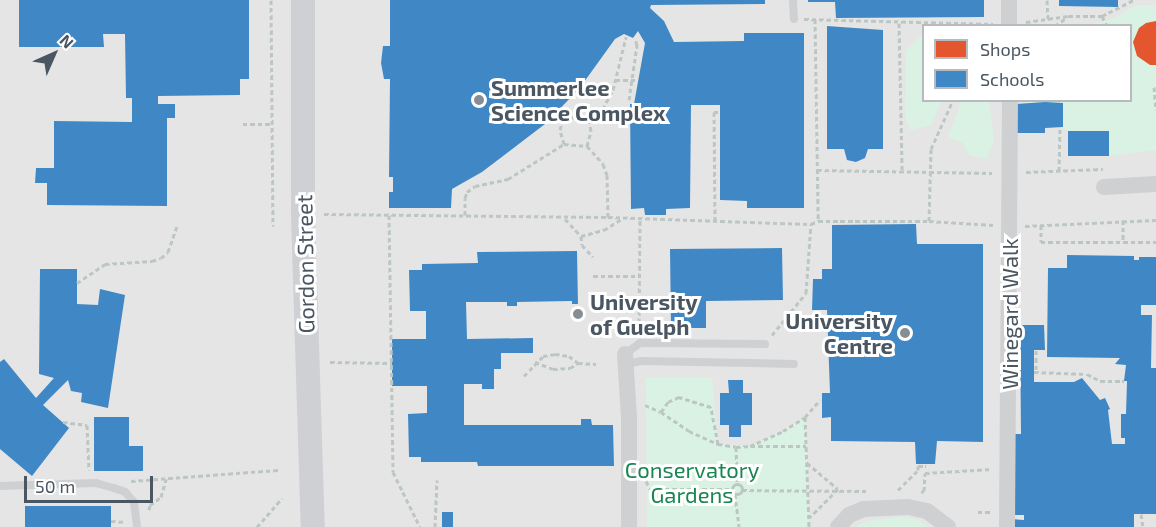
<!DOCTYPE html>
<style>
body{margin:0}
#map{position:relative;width:1156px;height:527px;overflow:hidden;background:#f4f4f4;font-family:"Exo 2",sans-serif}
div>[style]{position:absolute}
.education>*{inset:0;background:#e6e5e6}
.green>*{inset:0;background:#d9f2e3}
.shops>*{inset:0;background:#e4572e}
.schools>*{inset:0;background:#3f88c5;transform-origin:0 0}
.path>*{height:3px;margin-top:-1.5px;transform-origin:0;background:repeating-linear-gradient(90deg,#bcc7c4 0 4.5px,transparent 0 7.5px)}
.path>.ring{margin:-1.5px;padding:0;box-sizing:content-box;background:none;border:3px solid #bcc7c4;border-radius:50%}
.lane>*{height:8px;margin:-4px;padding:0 4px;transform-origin:4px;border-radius:4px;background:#ced0d2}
.street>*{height:16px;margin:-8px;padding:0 8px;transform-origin:8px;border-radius:8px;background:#ced0d2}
.secondary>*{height:24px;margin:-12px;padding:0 12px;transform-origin:12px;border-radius:12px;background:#ced0d4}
.dots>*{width:16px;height:16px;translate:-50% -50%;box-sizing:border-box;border:3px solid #fff;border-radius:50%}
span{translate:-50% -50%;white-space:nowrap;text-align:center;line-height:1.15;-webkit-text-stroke:6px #fff;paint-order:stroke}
.poi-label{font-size:22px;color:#4a5661;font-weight:700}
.left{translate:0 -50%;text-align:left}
.right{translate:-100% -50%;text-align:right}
.street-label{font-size:22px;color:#4a5661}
.park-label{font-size:22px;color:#17864f}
.legend{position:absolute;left:922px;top:24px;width:210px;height:78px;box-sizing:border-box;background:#fff;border:2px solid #b7bbc0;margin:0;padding:8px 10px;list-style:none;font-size:18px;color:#4a5661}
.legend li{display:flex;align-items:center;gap:12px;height:30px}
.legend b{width:30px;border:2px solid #b7bbc0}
.north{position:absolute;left:24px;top:24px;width:60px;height:60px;-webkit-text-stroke:4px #fff;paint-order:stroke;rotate:45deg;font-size:16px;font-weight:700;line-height:24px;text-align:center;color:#4a5661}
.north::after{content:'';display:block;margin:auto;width:21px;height:27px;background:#4a5661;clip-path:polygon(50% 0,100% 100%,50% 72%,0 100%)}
.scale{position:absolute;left:24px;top:476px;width:129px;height:27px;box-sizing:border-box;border:3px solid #4a5661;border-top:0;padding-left:8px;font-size:18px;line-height:21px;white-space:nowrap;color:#4a5661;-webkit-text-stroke:4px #fff;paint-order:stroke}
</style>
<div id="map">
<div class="education">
<i style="clip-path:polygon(evenodd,0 0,1156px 0,1156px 527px,0 527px,0 0,924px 26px,1130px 26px,1130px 100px,924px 100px,924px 26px)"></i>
</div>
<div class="green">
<i style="clip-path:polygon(1136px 5px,1156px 5px,1156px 150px,1109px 156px,1109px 131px,1068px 132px,1063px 127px,1063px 103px,1026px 103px,1026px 101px,1130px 100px,1130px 26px,1091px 25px,1114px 18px)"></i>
<i style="clip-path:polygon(923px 34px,924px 100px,942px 101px,931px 125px,910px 130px,905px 115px,906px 51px)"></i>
<i style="clip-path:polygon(961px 101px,989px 101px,994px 140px,987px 159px,969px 155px,962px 142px,948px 138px)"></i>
<i style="clip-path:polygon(646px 378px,712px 378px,718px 444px,750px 446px,783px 431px,805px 417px,809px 527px,647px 527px)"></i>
<i style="clip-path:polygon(900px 517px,916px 519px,930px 527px,855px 527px,867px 521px)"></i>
</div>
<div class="shops">
<i style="clip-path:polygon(1156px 21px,1156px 65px,1150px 65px,1137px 56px,1133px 42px,1139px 28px,1146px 23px)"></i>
</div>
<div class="schools">
<i style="clip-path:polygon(19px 0,249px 0,249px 79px,240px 79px,240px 95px,158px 96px,158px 104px,175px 104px,175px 118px,167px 118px,167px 206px,47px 205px,47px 183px,35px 183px,36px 168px,54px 168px,54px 121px,132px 122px,132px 98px,126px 98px,125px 34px,103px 34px,104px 47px,19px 47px)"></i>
<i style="clip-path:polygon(390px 0,765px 0,765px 4px,651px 5px,650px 8px,664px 21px,674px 42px,744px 41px,744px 33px,804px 33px,804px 208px,747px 208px,747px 201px,720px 200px,720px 105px,691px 105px,690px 208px,666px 209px,666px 215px,645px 215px,644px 208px,631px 209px,630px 104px,634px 104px,645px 43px,638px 31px,633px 38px,624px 34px,615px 39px,579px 89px,545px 124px,482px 172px,452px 189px,451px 208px,389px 208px,389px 192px,393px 192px,393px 177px,389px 177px,390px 79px,384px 79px,381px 63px,383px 46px,390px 46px)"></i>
<i style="clip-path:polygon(808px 0,984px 0,984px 17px,836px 18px,835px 2px,808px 2px)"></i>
<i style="clip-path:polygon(1059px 0,1118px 0,1118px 7px,1059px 6px)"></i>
<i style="clip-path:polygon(827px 26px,883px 30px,883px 149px,868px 149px,865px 158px,856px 162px,847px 160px,844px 149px,827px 149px)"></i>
<i style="clip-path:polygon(1045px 102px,1063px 103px,1063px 127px,1045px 128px,1045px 133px,1015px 133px,1015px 104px)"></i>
<i style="left:1109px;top:131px;width:25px;height:41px;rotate:90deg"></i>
<i style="clip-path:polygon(916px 224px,917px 244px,983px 244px,983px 442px,937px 441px,935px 464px,916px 464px,915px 442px,831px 441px,831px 417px,822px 418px,822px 393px,830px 393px,827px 310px,812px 310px,813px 279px,822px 279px,822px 269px,832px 269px,832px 225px)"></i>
<i style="clip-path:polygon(782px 248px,783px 300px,706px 301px,706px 328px,671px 328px,670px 249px)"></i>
<i style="clip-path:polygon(577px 251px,578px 304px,572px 304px,572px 301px,517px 302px,517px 306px,507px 306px,507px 302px,466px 302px,467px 339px,533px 338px,533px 353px,501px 353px,501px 369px,494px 369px,494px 389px,482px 389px,482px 384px,464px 384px,464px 425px,581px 425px,581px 419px,591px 419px,592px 425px,613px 425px,614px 466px,478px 466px,477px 462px,421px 462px,421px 457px,409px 457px,408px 414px,427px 413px,427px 386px,392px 386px,392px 339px,426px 339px,426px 311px,410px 311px,409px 270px,422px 270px,422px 264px,478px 263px,477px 252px)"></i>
<i style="clip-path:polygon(1067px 255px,1134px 256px,1134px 260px,1139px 260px,1139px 257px,1156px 257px,1156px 305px,1141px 305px,1141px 315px,1152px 315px,1151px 368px,1156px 368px,1156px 514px,1134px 514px,1134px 527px,1011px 527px,1011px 519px,1024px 520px,1024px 515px,1011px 515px,1011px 434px,1021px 434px,1020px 325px,1044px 325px,1045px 350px,1034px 350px,1034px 382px,1074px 382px,1082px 378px,1100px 400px,1105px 398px,1110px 409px,1108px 410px,1112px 444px,1125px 444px,1125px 438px,1121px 438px,1121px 414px,1126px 414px,1127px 381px,1124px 381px,1126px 365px,1115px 364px,1120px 358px,1047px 357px,1048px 268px,1067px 268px)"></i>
<i style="clip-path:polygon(40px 269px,77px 269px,77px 304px,98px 305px,100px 289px,125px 295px,108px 408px,81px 402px,82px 393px,71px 391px,68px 380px,43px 405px,69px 428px,32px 476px,0 449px,0 362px,4px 359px,36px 398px,54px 378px,39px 374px)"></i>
<i style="clip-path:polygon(728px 380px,743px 380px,743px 393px,752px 393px,752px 425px,741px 425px,741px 437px,729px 437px,729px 425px,720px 425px,720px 393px,729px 393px)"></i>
<i style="clip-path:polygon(94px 417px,129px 417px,129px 446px,143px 446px,143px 471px,94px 471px)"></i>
<i style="left:25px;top:506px;width:86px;height:21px"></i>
<i style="left:442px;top:512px;width:11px;height:15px"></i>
</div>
<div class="path">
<i style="left:271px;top:0;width:226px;rotate:89.5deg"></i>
<i style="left:1047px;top:0;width:19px;rotate:87deg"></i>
<i style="left:1102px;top:16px;width:11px;rotate:63deg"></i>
<i style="left:804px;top:19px;width:189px;rotate:1.5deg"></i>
<i style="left:815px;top:19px;width:202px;rotate:89.1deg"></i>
<i style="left:1026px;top:22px;width:42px;rotate:-8.1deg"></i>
<i style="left:1068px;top:16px;width:34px"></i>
<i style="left:1102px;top:16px;width:35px;rotate:-27deg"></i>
<i style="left:899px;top:23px;width:148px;rotate:88.8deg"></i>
<i style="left:1055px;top:26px;width:14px;rotate:-36deg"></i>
<i style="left:616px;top:80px;width:21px"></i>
<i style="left:1154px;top:87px;width:23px;rotate:85deg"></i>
<i style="left:629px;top:100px;width:56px;rotate:-81.7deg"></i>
<i style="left:637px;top:45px;width:6px;rotate:-108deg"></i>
<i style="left:243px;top:124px;width:29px"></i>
<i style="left:564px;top:144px;width:15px;rotate:-106deg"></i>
<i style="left:560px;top:130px;width:8px;rotate:-76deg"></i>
<i style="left:562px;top:122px;width:17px;rotate:-25deg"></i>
<i style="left:577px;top:115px;width:13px;rotate:27deg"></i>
<i style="left:587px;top:146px;width:24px;rotate:48deg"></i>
<i style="left:603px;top:164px;width:12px;rotate:70deg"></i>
<i style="left:607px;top:175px;width:42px;rotate:88.6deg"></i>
<i style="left:817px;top:170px;width:175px;rotate:1deg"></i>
<i style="left:1059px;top:171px;width:44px;rotate:-88.7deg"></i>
<i style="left:1026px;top:172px;width:77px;rotate:-2.2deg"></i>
<i style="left:324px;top:214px;width:284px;rotate:0.6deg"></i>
<i style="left:608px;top:217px;width:203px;rotate:2deg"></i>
<i style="left:811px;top:224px;width:8px;rotate:-23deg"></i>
<i style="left:818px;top:221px;width:111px"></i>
<i style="left:929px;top:221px;width:65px;rotate:3.5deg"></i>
<i style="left:389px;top:215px;width:257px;rotate:89.1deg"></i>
<i style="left:393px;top:472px;width:61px;rotate:63.9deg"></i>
<i style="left:465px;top:215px;width:17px;rotate:-90deg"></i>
<i style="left:465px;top:198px;width:6px;rotate:-72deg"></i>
<i style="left:467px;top:192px;width:10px;rotate:-37deg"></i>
<i style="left:475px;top:186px;width:34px;rotate:-12deg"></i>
<i style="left:508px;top:179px;width:66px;rotate:-32deg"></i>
<i style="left:564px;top:144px;width:23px;rotate:5deg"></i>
<i style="left:587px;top:146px;width:16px;rotate:-75deg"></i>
<i style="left:591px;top:131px;width:10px;rotate:-101deg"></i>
<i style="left:589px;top:121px;width:11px;rotate:-27deg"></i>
<i style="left:599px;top:116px;width:30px;rotate:-62deg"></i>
<i style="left:613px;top:90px;width:55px;rotate:-76.2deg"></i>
<i style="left:565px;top:219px;width:23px;rotate:47deg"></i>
<i style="left:581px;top:236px;width:9px;rotate:84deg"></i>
<i style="left:582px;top:245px;width:16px;rotate:47deg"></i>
<i style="left:1123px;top:220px;width:22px;rotate:90deg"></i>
<i style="left:715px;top:221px;width:109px;rotate:-90.5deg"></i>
<i style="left:714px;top:112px;width:6px"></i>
<i style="left:929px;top:221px;width:72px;rotate:-88.4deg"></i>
<i style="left:931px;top:149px;width:54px;rotate:-65.8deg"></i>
<i style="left:1041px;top:225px;width:17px;rotate:90deg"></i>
<i style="left:1041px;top:242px;width:115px"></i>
<i style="left:1025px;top:226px;width:131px;rotate:-2.6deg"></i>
<i style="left:581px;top:236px;width:24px;rotate:-15deg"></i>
<i style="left:604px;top:230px;width:22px;rotate:-32deg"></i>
<i style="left:593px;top:276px;width:46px"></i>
<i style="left:77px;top:283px;width:34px;rotate:-34deg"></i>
<i style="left:105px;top:264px;width:47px;rotate:-3.7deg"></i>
<i style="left:152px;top:261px;width:9px;rotate:-18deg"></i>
<i style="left:161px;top:258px;width:9px;rotate:-41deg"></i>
<i style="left:168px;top:252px;width:28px;rotate:-71deg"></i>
<i style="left:639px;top:330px;width:112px;rotate:-89.5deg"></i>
<i style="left:772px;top:335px;width:54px;rotate:-51deg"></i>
<i style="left:806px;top:293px;width:69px;rotate:-85.9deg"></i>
<i style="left:1036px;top:350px;width:22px;rotate:90deg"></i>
<i style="left:330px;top:362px;width:62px;rotate:0.9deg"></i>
<i style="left:535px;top:362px;width:19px;rotate:21deg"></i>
<i style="left:553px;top:369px;width:17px;rotate:-3deg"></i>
<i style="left:570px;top:368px;width:9px;rotate:-32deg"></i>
<i style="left:1034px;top:372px;width:53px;rotate:2.2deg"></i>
<i style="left:1087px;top:374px;width:15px;rotate:28deg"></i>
<i style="left:1100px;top:381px;width:24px"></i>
<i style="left:524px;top:376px;width:28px;rotate:-46deg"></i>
<i style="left:543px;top:356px;width:12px;rotate:-9deg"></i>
<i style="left:555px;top:354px;width:14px;rotate:8deg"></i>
<i style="left:569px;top:356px;width:11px;rotate:38deg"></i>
<i style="left:578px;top:363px;width:18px;rotate:3deg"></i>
<i style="left:645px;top:405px;width:17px;rotate:24deg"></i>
<i style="left:805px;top:417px;width:110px;rotate:87.9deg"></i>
<i style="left:63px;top:422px;width:24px;rotate:7deg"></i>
<i style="left:87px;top:425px;width:45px;rotate:87.5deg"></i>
<i style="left:718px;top:444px;width:38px;rotate:-101deg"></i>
<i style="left:711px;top:407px;width:34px;rotate:-163deg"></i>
<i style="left:679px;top:397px;width:12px;rotate:156deg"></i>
<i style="left:668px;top:402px;width:12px;rotate:125deg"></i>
<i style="left:661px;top:412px;width:34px;rotate:34deg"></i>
<i style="left:689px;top:431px;width:32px;rotate:24deg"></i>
<i style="left:718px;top:444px;width:18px;rotate:9deg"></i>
<i style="left:736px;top:447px;width:14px;rotate:-4deg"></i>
<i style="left:750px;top:446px;width:36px;rotate:-24deg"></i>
<i style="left:783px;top:431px;width:26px;rotate:-32deg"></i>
<i style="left:805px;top:417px;width:23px;rotate:-49deg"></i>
<i style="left:751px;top:446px;width:55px"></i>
<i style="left:736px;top:447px;width:37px;rotate:88deg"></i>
<i style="left:807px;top:463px;width:40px;rotate:40deg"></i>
<i style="left:838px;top:489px;width:40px;rotate:135deg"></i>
<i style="left:131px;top:481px;width:148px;rotate:-4.3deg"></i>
<i style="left:646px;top:481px;width:9px;rotate:63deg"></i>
<i style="left:650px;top:489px;width:82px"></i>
<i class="ring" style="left:732px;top:484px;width:7px;height:7px"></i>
<i style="left:742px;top:490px;width:124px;rotate:0.5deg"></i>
<i style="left:898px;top:490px;width:28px;rotate:-45deg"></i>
<i style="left:918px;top:470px;width:4px;rotate:-90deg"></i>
<i style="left:918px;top:466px;width:8px"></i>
<i style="left:921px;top:492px;width:3px;rotate:-18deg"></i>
<i style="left:924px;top:491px;width:18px;rotate:-87deg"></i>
<i style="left:925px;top:473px;width:67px;rotate:-3.4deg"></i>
<i style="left:735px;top:494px;width:33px;rotate:83deg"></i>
<i style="left:149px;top:510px;width:5px;rotate:-79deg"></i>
<i style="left:150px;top:505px;width:14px;rotate:-36deg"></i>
<i style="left:161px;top:497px;width:19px;rotate:-74deg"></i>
<i style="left:978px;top:512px;width:13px"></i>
<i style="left:1141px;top:514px;width:13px;rotate:81deg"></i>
<i style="left:111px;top:521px;width:15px;rotate:4deg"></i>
<i style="left:257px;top:527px;width:38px;rotate:-49deg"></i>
<i style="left:435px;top:527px;width:47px;rotate:-87.6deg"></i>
</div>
<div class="lane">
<i style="left:793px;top:0;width:19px;rotate:87deg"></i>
<i style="left:625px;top:354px;width:19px;rotate:-36deg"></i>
<i style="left:640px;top:343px;width:125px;rotate:0.5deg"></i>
<i style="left:626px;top:364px;width:15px;rotate:-11deg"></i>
<i style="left:641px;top:361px;width:153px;rotate:1.1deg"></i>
<i style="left:0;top:486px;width:96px;rotate:-1.8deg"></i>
<i style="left:96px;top:483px;width:19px;rotate:16deg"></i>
<i style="left:114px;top:488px;width:12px;rotate:20deg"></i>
<i style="left:125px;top:492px;width:13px;rotate:48deg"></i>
<i style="left:134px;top:502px;width:25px;rotate:83deg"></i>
</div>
<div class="street">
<i style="left:1009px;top:0;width:26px;rotate:90deg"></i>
<i style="left:1104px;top:187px;width:52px;rotate:-3.3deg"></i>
<i style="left:625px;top:354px;width:63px;rotate:86.4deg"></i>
<i style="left:629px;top:417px;width:110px;rotate:90deg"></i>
<i style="left:838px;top:527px;width:16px;rotate:-47deg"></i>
<i style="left:849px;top:515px;width:16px;rotate:-22deg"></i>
<i style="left:864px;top:509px;width:44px;rotate:-2.6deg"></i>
<i style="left:908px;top:507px;width:19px;rotate:12deg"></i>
<i style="left:927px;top:511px;width:26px;rotate:37deg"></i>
<i style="left:1007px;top:527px;width:427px;rotate:-89.6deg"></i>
</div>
<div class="secondary">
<i style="left:303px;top:0;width:217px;rotate:90deg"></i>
<i style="left:303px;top:217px;width:310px;rotate:88.2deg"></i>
</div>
<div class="dots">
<i style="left:479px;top:100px;background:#868d94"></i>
<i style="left:578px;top:314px;background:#868d94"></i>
<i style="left:905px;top:333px;background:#868d94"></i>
</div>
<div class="poi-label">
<span class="left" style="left:491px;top:100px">Summerlee<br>Science Complex</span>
<span class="left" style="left:590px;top:314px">University<br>of Guelph</span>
<span class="right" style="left:893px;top:333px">University<br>Centre</span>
</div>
<div class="street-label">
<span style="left:305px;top:264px;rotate:-91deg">Gordon Street</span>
<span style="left:1010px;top:314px;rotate:-90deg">Winegard Walk</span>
</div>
<div class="park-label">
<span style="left:692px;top:482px">Conservatory<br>Gardens</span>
</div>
<ul class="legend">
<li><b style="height:16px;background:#e4572e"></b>Shops</li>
<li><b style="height:16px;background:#3f88c5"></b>Schools</li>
</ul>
<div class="north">N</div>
<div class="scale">50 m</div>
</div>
